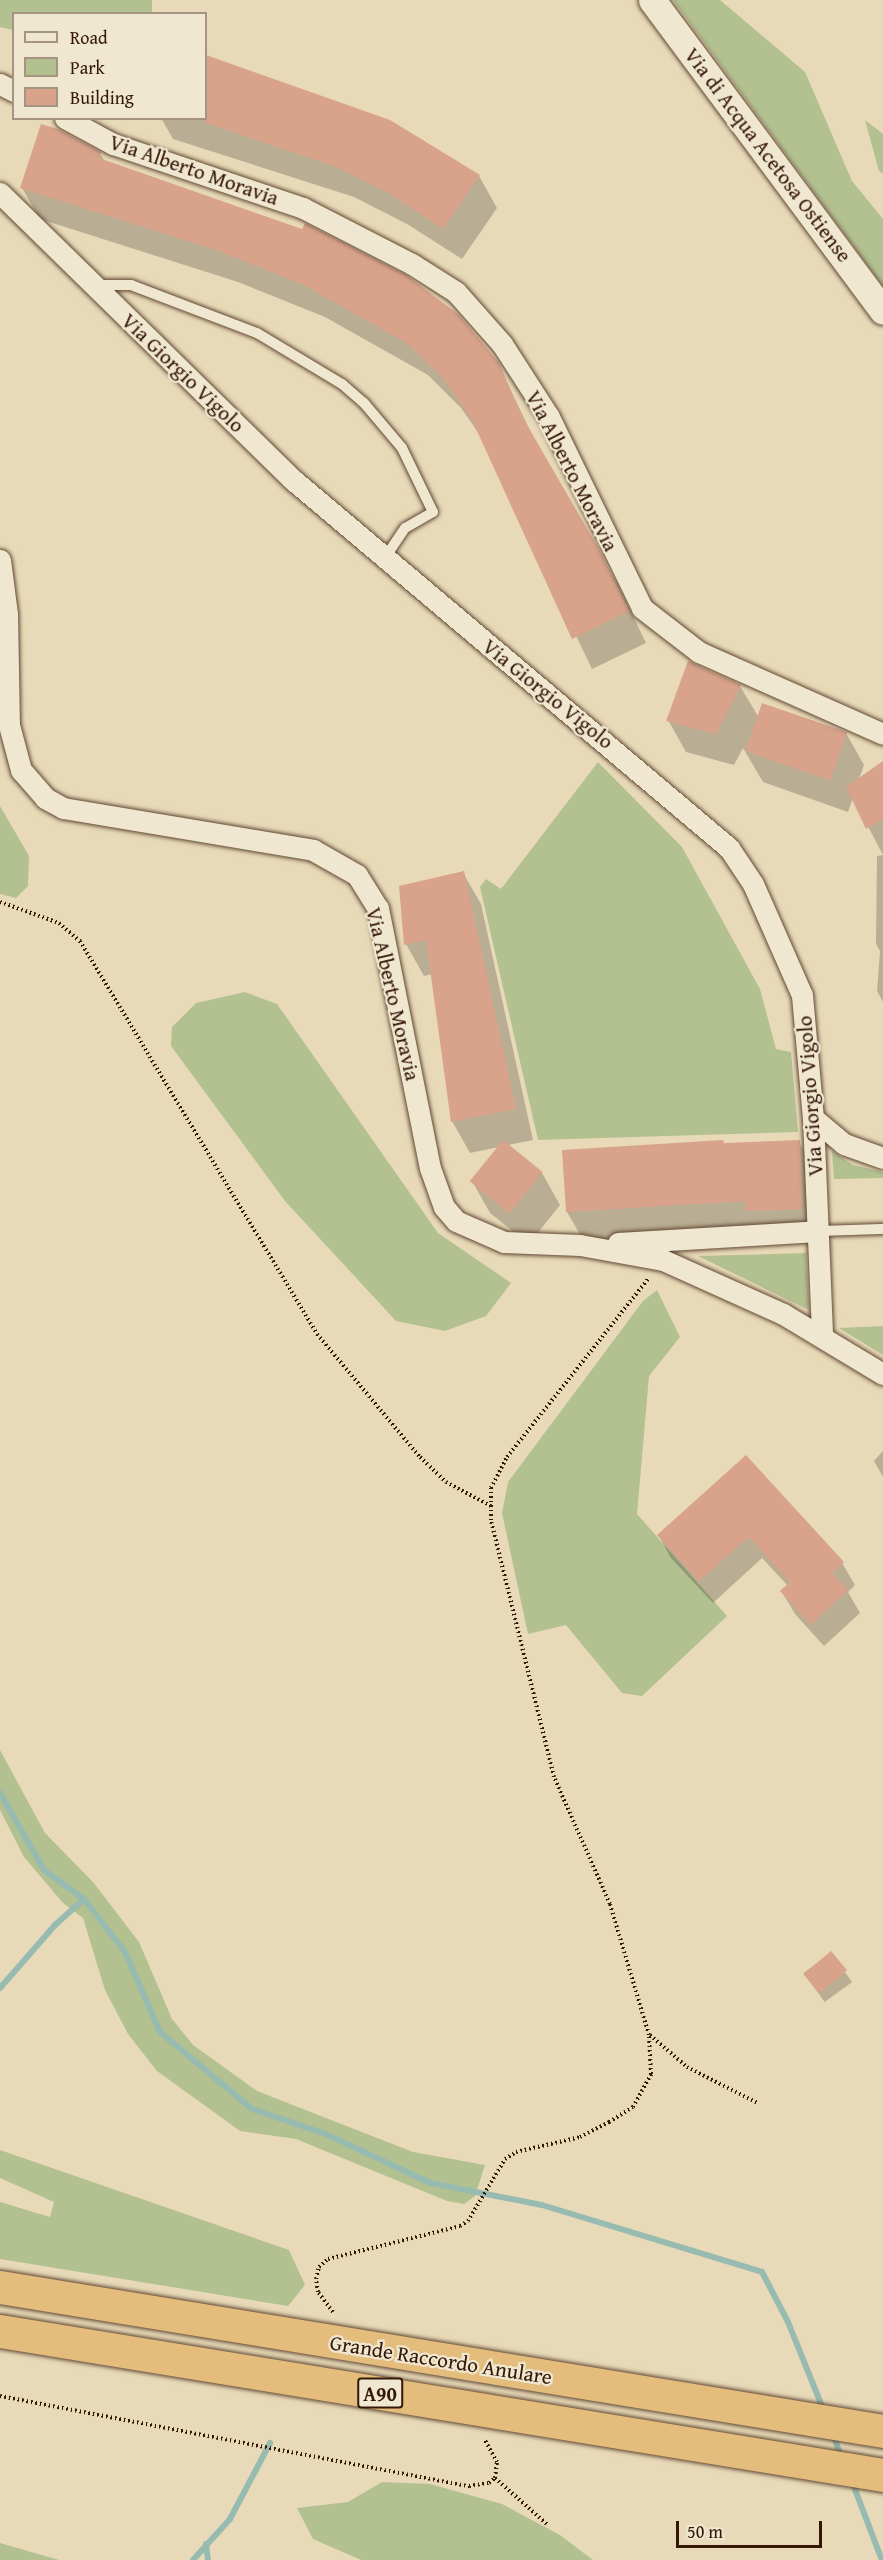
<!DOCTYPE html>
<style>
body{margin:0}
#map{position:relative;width:883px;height:2560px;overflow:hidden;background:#e8dab8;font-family:"Gentium Book Plus",serif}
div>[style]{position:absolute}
.green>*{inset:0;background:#b3c090}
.shadow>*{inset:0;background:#0003;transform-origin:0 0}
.stream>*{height:6px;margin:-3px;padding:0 3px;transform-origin:3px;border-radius:3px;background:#97bbb0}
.building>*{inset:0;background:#d8a28b;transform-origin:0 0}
.path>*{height:4px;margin-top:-2px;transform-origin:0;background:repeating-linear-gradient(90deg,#351708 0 1.5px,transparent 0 4.5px)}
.roads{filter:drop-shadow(0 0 2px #624834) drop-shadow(0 0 2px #624834)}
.service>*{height:10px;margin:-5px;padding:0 5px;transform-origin:5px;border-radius:5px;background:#f0e7d1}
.minor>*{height:21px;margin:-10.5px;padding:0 10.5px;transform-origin:10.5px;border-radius:10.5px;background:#f0e7d1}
.tertiary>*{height:27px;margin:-13.5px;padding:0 13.5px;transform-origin:13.5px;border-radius:13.5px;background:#f0e7d1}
.motorway>*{height:33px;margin:-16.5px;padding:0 16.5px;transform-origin:16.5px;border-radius:16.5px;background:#e4bd7c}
span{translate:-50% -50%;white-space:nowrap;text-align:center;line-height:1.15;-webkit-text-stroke:4.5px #f0e7d1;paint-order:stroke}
.shield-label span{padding:2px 4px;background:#f0e7d1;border:2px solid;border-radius:4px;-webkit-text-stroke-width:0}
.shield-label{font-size:20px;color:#351708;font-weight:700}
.street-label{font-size:21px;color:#351708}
.legend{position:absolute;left:12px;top:12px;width:195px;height:108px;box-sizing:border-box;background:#f0e7d1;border:2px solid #a59481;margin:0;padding:8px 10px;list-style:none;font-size:18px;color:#351708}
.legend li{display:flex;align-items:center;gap:12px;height:30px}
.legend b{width:30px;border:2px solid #a59481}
.scale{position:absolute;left:676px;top:2521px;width:146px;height:27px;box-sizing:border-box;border:3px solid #351708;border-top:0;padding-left:8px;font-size:18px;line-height:21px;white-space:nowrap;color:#351708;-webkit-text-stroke:4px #f0e7d1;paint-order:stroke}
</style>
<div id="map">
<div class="green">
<i style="clip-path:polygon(0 0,152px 0,152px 13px,14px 14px,13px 30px,0 27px)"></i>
<i style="clip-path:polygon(673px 0,720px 0,805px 72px,852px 181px,883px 219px,883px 286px)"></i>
<i style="clip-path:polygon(865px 120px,883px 134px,883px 174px,879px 171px)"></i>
<i style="clip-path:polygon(598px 762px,682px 847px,760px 989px,776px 1049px,791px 1052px,798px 1132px,538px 1140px,480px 887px,486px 879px,501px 889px)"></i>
<i style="clip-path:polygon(0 806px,29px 856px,28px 886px,16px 898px,0 894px)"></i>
<i style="clip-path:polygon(245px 992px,277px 1004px,438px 1233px,511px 1283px,486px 1316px,445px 1331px,396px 1321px,285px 1201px,171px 1046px,172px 1027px,196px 1003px)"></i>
<i style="clip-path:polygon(832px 1151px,853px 1165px,883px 1172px,883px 1178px,834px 1179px)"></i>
<i style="clip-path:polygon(806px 1253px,809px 1310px,698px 1256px)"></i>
<i style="clip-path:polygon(657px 1290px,680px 1337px,649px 1376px,637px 1514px,727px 1616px,642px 1696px,622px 1693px,566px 1625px,528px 1634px,502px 1513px,508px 1482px,643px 1301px)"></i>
<i style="clip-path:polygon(883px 1326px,883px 1355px,839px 1328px)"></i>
<i style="clip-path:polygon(0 1750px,45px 1833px,93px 1882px,139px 1942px,172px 2019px,193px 2045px,257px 2091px,413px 2152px,485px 2165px,475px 2196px,464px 2204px,447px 2201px,296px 2139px,240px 2131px,157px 2071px,128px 2034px,105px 1990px,83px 1918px,63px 1903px,24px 1857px,0 1810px)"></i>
<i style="clip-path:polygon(0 2150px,289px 2250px,305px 2285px,288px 2306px,0 2259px,0 2202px,50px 2217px,54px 2202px,0 2178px)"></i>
<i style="clip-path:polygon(382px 2482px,430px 2484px,502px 2504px,560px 2535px,593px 2560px,361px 2560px,313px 2539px,297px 2508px,348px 2502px)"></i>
<i style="clip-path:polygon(0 2543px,59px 2560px,0 2560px)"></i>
</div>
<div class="shadow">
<i style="clip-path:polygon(206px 57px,389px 121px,479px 176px,497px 208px,462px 259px,407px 224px,354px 197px,173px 139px,161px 118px,206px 118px)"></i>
<i style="clip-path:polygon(100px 153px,105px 162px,498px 364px,540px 451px,618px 585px,646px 643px,592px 669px,480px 435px,461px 408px,428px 375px,325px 317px,238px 282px,40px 219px,22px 188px)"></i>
<i style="clip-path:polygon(740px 686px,758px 716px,846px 733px,864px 765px,859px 779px,883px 763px,883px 855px,853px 798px,848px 812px,763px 782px,743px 748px,734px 765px,686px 752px,668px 720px)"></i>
<i style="clip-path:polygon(883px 855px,883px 1002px,877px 991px,880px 951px,876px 944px,877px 856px)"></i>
<i style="clip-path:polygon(463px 873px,481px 904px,533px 1140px,508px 1145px,542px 1173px,560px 1205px,529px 1244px,490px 1213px,472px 1181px,499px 1147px,470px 1153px,452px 1121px,432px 974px,424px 976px,406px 944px)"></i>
<i style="clip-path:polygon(799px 1142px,817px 1173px,819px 1240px,585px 1243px,567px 1212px,724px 1145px)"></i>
<i style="clip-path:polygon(883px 1451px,883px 1477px,874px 1461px)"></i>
<i style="clip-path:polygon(745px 1457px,842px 1563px,855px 1585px,848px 1592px,860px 1613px,824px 1646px,795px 1614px,782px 1592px,788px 1586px,762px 1558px,713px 1603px,671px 1558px,659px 1536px)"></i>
<i style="left:831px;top:1953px;width:36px;height:34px;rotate:54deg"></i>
</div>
<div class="stream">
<i style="left:0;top:1793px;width:89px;rotate:60.3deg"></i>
<i style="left:44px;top:1870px;width:49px;rotate:35.9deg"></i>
<i style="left:84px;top:1899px;width:67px;rotate:52.3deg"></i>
<i style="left:125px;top:1952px;width:87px;rotate:66.4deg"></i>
<i style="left:160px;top:2032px;width:120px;rotate:39.9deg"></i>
<i style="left:252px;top:2109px;width:78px;rotate:18.7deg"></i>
<i style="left:326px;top:2134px;width:115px;rotate:25.2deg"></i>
<i style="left:430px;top:2183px;width:114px;rotate:11.1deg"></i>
<i style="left:542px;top:2205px;width:230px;rotate:16.9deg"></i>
<i style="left:762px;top:2272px;width:56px;rotate:62.5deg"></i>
<i style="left:788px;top:2322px;width:96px;rotate:68deg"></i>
<i style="left:0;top:1988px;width:84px;rotate:-48.9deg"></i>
<i style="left:55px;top:1925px;width:39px;rotate:-42deg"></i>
<i style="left:833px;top:2435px;width:26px;rotate:69deg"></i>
<i style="left:851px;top:2479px;width:87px;rotate:69.1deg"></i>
<i style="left:206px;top:2544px;width:16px;rotate:83deg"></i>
<i style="left:193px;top:2560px;width:55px;rotate:-47.9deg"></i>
<i style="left:230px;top:2519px;width:86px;rotate:-62.2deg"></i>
</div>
<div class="building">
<i style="clip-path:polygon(206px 55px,390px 120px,480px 175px,443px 229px,387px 192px,334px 166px,206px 123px)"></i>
<i style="clip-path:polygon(41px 124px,58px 129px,101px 152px,99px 158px,302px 229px,305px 223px,406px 275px,459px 315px,499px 363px,523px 418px,600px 551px,629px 611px,572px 639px,471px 418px,441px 376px,408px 344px,306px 286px,219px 251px,20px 188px)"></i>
<i style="clip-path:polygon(688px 661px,741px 685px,716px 734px,666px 721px)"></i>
<i style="left:762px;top:703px;width:90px;height:51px;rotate:19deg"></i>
<i style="clip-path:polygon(883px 761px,883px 819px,866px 829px,846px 787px)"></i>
<i style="clip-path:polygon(464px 871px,516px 1109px,451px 1122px,426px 940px,404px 945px,399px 886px)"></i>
<i style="left:503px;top:1140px;width:51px;height:53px;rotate:39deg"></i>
<i style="clip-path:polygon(723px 1140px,724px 1143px,800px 1140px,802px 1209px,746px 1211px,745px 1201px,566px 1212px,562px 1150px)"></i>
<i style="clip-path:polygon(746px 1455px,844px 1562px,832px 1573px,848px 1590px,811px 1625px,780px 1591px,790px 1582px,749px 1537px,699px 1581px,657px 1535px)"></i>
<i style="left:831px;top:1951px;width:25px;height:36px;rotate:50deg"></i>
</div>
<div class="path">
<i style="left:0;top:902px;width:63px;rotate:19.6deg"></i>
<i style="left:59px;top:923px;width:28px;rotate:41deg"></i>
<i style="left:80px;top:941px;width:459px;rotate:58.9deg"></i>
<i style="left:317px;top:1334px;width:160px;rotate:50.1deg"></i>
<i style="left:420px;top:1457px;width:36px;rotate:44deg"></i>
<i style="left:446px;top:1482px;width:51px;rotate:28.1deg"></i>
<i style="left:650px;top:2035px;width:49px;rotate:40.9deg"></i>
<i style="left:687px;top:2067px;width:80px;rotate:26.9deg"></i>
<i style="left:333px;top:2312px;width:25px;rotate:-127deg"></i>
<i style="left:318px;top:2292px;width:13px;rotate:-99deg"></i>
<i style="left:316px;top:2279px;width:12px;rotate:-76deg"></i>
<i style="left:319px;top:2267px;width:12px;rotate:-42deg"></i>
<i style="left:328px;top:2259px;width:136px;rotate:-14deg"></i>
<i style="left:460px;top:2226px;width:9px;rotate:-32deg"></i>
<i style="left:468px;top:2221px;width:72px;rotate:-59.2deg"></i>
<i style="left:505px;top:2159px;width:13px;rotate:-32deg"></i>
<i style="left:516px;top:2152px;width:66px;rotate:-13.2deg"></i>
<i style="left:580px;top:2137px;width:33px;rotate:-27deg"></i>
<i style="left:609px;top:2122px;width:28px;rotate:-32deg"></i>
<i style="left:633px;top:2107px;width:38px;rotate:-61deg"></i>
<i style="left:651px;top:2074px;width:39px;rotate:-93deg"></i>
<i style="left:649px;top:2035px;width:137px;rotate:-106.6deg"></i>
<i style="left:610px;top:1904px;width:139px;rotate:-113.8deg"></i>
<i style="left:554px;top:1777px;width:265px;rotate:-103.8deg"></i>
<i style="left:491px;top:1520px;width:32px;rotate:-90deg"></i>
<i style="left:491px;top:1488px;width:35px;rotate:-63deg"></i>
<i style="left:507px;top:1457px;width:228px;rotate:-51.6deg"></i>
<i style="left:0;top:2396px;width:478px;rotate:10.9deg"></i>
<i style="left:469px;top:2486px;width:20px;rotate:-9deg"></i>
<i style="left:489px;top:2483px;width:8px;rotate:-40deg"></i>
<i style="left:495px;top:2478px;width:16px;rotate:-83deg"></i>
<i style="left:497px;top:2462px;width:25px;rotate:-119deg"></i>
<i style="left:495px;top:2478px;width:71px;rotate:41.6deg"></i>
</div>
<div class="roads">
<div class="service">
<i style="left:96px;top:285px;width:35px"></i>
<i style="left:131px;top:285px;width:135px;rotate:20.9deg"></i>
<i style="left:257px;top:333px;width:99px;rotate:31deg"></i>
<i style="left:342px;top:384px;width:29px;rotate:41deg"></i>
<i style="left:364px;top:403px;width:59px;rotate:49.8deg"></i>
<i style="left:402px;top:448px;width:71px;rotate:64.2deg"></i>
<i style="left:433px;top:512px;width:32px;rotate:150deg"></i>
<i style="left:405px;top:528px;width:37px;rotate:124deg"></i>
<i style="left:818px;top:1231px;width:65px;rotate:-1.8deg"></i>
</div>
<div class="minor">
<i style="left:0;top:84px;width:16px;rotate:27deg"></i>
<i style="left:65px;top:118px;width:55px;rotate:28.4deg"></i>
<i style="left:113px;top:144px;width:200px;rotate:18.6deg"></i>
<i style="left:303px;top:208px;width:123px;rotate:27.2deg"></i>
<i style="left:412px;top:264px;width:52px;rotate:32.5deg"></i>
<i style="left:456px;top:292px;width:69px;rotate:48.5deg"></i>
<i style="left:502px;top:344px;width:87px;rotate:57.2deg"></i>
<i style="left:549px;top:417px;width:212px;rotate:64deg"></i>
<i style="left:642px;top:608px;width:72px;rotate:37.7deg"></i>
<i style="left:699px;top:652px;width:201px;rotate:24deg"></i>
<i style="left:0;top:193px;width:409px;rotate:44.4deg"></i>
<i style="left:292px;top:479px;width:572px;rotate:40.18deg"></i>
<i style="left:729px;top:848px;width:43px;rotate:56.3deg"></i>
<i style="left:753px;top:884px;width:121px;rotate:66.2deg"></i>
<i style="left:802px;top:995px;width:123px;rotate:84.9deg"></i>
<i style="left:813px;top:1118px;width:217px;rotate:87.6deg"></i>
<i style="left:0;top:560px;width:54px;rotate:82.6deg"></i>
<i style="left:7px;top:614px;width:111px;rotate:89deg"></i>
<i style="left:9px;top:725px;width:47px;rotate:75.1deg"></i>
<i style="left:21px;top:770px;width:37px;rotate:49deg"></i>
<i style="left:45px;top:798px;width:21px;rotate:29deg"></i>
<i style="left:63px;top:808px;width:254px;rotate:9.5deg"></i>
<i style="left:313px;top:850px;width:51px;rotate:29.6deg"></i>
<i style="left:357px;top:875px;width:39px;rotate:58deg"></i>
<i style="left:378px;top:908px;width:265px;rotate:78.7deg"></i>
<i style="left:430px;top:1168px;width:41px;rotate:70.3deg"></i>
<i style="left:444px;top:1207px;width:18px;rotate:49deg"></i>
<i style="left:456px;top:1221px;width:52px;rotate:23.6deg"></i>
<i style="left:504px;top:1242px;width:76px;rotate:2.3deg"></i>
<i style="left:580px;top:1245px;width:84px;rotate:10.2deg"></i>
<i style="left:663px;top:1260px;width:132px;rotate:24.2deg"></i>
<i style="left:783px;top:1314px;width:117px;rotate:31deg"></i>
<i style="left:813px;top:1118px;width:40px;rotate:40deg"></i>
<i style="left:844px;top:1144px;width:41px;rotate:19.7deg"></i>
<i style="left:618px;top:1243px;width:200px;rotate:-3.4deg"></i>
</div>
<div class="tertiary">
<i style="left:652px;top:0;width:387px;rotate:53.4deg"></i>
</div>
<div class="motorway">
<i style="left:0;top:2287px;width:895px;rotate:9.26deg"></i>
<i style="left:0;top:2331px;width:895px;rotate:9.26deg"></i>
</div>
</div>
<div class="shield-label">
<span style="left:380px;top:2393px">A90</span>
</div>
<div class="street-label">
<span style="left:768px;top:155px;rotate:53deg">Via di Acqua Acetosa Ostiense</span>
<span style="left:194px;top:170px;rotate:19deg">Via Alberto Moravia</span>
<span style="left:183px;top:373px;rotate:44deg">Via Giorgio Vigolo</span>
<span style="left:572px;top:471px;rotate:63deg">Via Alberto Moravia</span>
<span style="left:548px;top:694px;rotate:39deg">Via Giorgio Vigolo</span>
<span style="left:393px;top:994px;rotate:77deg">Via Alberto Moravia</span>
<span style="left:810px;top:1096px;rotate:-94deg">Via Giorgio Vigolo</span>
<span style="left:441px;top:2360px;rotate:9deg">Grande Raccordo Anulare</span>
</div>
<ul class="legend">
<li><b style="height:8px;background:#f0e7d1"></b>Road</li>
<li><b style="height:16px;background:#b3c090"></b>Park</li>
<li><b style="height:16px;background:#d8a28b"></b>Building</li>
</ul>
<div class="scale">50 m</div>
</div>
